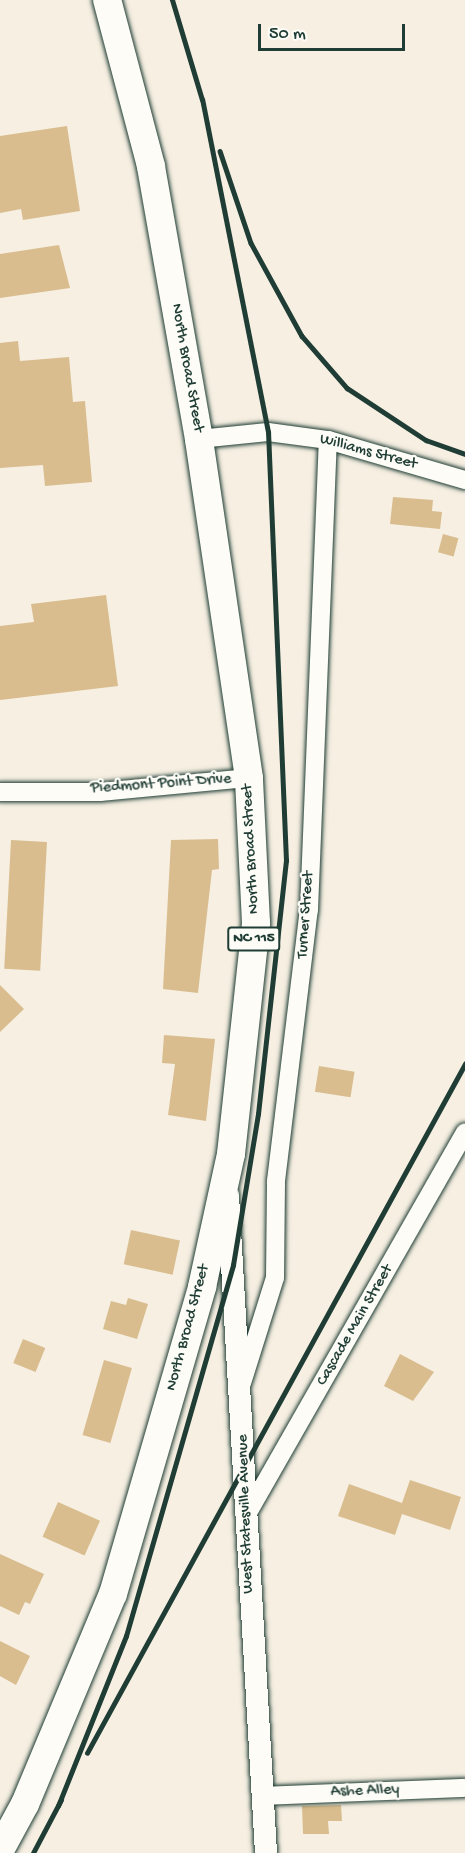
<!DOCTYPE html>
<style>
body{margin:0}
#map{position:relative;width:465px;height:1853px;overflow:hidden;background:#f6efe2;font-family:"Gochi Hand",sans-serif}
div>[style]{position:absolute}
.building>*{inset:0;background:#d9bd8e;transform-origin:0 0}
.roads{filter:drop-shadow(0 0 2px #1f3d34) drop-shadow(0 0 2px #1f3d34)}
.minor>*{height:18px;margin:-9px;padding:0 9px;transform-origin:9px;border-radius:9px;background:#fdfcf7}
.tertiary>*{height:22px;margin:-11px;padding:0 11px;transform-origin:11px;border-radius:11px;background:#fdfcf7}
.primary>*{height:28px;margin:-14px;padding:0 14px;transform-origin:14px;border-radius:14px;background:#fdfcf7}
.rail>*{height:4.5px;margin:-2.25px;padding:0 2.25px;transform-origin:2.25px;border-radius:2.25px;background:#1f3d34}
span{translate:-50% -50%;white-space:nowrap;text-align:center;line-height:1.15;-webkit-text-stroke:4.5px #fdfcf7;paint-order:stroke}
.shield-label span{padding:2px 4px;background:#fdfcf7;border:2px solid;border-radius:4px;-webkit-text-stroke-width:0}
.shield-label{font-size:15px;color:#1f3d34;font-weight:700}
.street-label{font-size:16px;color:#1f3d34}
.scale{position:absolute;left:258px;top:24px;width:147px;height:27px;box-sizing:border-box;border:3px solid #1f3d34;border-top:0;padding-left:8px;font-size:18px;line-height:21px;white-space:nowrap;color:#1f3d34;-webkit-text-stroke:4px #fdfcf7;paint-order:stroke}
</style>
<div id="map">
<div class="building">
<i style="clip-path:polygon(67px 126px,80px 211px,23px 220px,21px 209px,0 213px,0 136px)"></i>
<i style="clip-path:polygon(59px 245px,70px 288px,0 298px,0 254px)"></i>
<i style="clip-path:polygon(18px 341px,20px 361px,69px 357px,73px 402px,85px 401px,92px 482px,45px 486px,43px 465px,0 468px,0 343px)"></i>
<i style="clip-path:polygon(393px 497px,433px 500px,432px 511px,442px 512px,440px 529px,390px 524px)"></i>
<i style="left:443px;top:534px;width:16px;height:19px;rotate:15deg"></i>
<i style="clip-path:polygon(106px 595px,118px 686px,0 700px,0 626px,34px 622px,31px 604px)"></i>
<i style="clip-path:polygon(218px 839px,219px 869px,212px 870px,198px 993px,163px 989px,171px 840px)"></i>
<i style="left:11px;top:840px;width:36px;height:129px;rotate:3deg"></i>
<i style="clip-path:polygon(0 985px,24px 1009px,0 1032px)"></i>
<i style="clip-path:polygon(164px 1035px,215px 1039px,206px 1121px,168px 1115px,175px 1064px,162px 1063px)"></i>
<i style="left:319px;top:1066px;width:36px;height:26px;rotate:9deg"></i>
<i style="left:131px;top:1230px;width:50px;height:35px;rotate:12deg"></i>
<i style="clip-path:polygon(128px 1298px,148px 1304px,137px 1339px,103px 1329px,111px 1301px,126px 1305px)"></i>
<i style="left:23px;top:1339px;width:24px;height:26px;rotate:22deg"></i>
<i style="clip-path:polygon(400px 1354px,434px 1372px,413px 1401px,384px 1386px)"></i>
<i style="left:104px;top:1360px;width:29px;height:78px;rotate:16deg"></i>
<i style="clip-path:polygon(410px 1480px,461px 1497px,450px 1530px,402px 1514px,395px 1535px,338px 1516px,349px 1484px,402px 1503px)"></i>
<i style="left:58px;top:1502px;width:46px;height:38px;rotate:24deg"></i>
<i style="clip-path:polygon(0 1554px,44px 1574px,30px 1604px,25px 1602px,19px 1615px,0 1606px)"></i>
<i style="clip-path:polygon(0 1641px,30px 1656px,16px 1685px,0 1676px)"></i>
<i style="clip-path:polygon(341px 1805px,342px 1821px,328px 1821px,329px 1834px,303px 1834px,302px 1806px)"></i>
</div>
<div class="roads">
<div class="minor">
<i style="left:199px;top:439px;width:69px;rotate:-5.8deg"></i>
<i style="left:268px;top:432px;width:61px;rotate:7.6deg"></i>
<i style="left:328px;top:440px;width:143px;rotate:16.3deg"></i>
<i style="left:0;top:792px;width:100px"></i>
<i style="left:100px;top:792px;width:150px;rotate:-5.4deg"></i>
<i style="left:242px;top:1383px;width:110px;rotate:-72.6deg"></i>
<i style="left:275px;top:1278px;width:97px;rotate:-89.4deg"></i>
<i style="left:276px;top:1181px;width:273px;rotate:-83.1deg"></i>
<i style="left:309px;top:910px;width:470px;rotate:-87.7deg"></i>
<i style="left:245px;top:1518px;width:444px;rotate:-60.3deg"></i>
<i style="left:264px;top:1796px;width:201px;rotate:-2.3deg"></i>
</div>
<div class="tertiary">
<i style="left:228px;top:1196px;width:658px;rotate:86.69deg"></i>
</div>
<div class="primary">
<i style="left:0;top:1850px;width:52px;rotate:-61.5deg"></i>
<i style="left:25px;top:1804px;width:228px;rotate:-67.3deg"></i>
<i style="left:113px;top:1594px;width:320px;rotate:-73.8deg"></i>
<i style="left:202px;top:1287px;width:136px;rotate:-77.7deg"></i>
<i style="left:231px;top:1154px;width:232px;rotate:-83.8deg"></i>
<i style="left:256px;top:923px;width:145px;rotate:-92.8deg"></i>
<i style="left:249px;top:778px;width:343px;rotate:-98.4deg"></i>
<i style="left:199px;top:439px;width:277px;rotate:-100deg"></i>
<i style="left:151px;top:166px;width:172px;rotate:-104.8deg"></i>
</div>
</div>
<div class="rail">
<i style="left:220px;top:151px;width:97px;rotate:71.4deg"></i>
<i style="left:251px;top:243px;width:106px;rotate:61.3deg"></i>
<i style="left:302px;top:336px;width:69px;rotate:49.1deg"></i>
<i style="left:347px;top:388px;width:95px;rotate:33.4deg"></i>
<i style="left:426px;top:440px;width:41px;rotate:19.7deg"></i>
<i style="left:87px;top:1753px;width:786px;rotate:-61.25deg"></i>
<i style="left:58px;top:1806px;width:183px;rotate:-68.2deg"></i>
<i style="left:126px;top:1636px;width:386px;rotate:-73.9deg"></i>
<i style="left:233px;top:1265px;width:153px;rotate:-80.6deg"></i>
<i style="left:258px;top:1114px;width:255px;rotate:-83.7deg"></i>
<i style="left:286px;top:861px;width:429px;rotate:-92.4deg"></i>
<i style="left:268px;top:432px;width:338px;rotate:-101.2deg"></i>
<i style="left:202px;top:100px;width:104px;rotate:-106.7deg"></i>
<i style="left:33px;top:1853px;width:60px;rotate:-62.2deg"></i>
</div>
<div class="shield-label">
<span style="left:254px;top:939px">NC 115</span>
</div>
<div class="street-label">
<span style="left:186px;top:368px;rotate:80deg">North Broad Street</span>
<span style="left:368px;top:453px;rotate:15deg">Williams Street</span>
<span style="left:161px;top:785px;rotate:-4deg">Piedmont Point Drive</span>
<span style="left:252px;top:849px;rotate:-93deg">North Broad Street</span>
<span style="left:307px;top:915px;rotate:-86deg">Turner Street</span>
<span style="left:356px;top:1326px;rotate:-60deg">Cascade Main Street</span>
<span style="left:189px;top:1328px;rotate:-75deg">North Broad Street</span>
<span style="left:247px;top:1514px;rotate:-92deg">West Statesville Avenue</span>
<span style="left:365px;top:1792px;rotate:-2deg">Ashe Alley</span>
</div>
<div class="scale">50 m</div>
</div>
